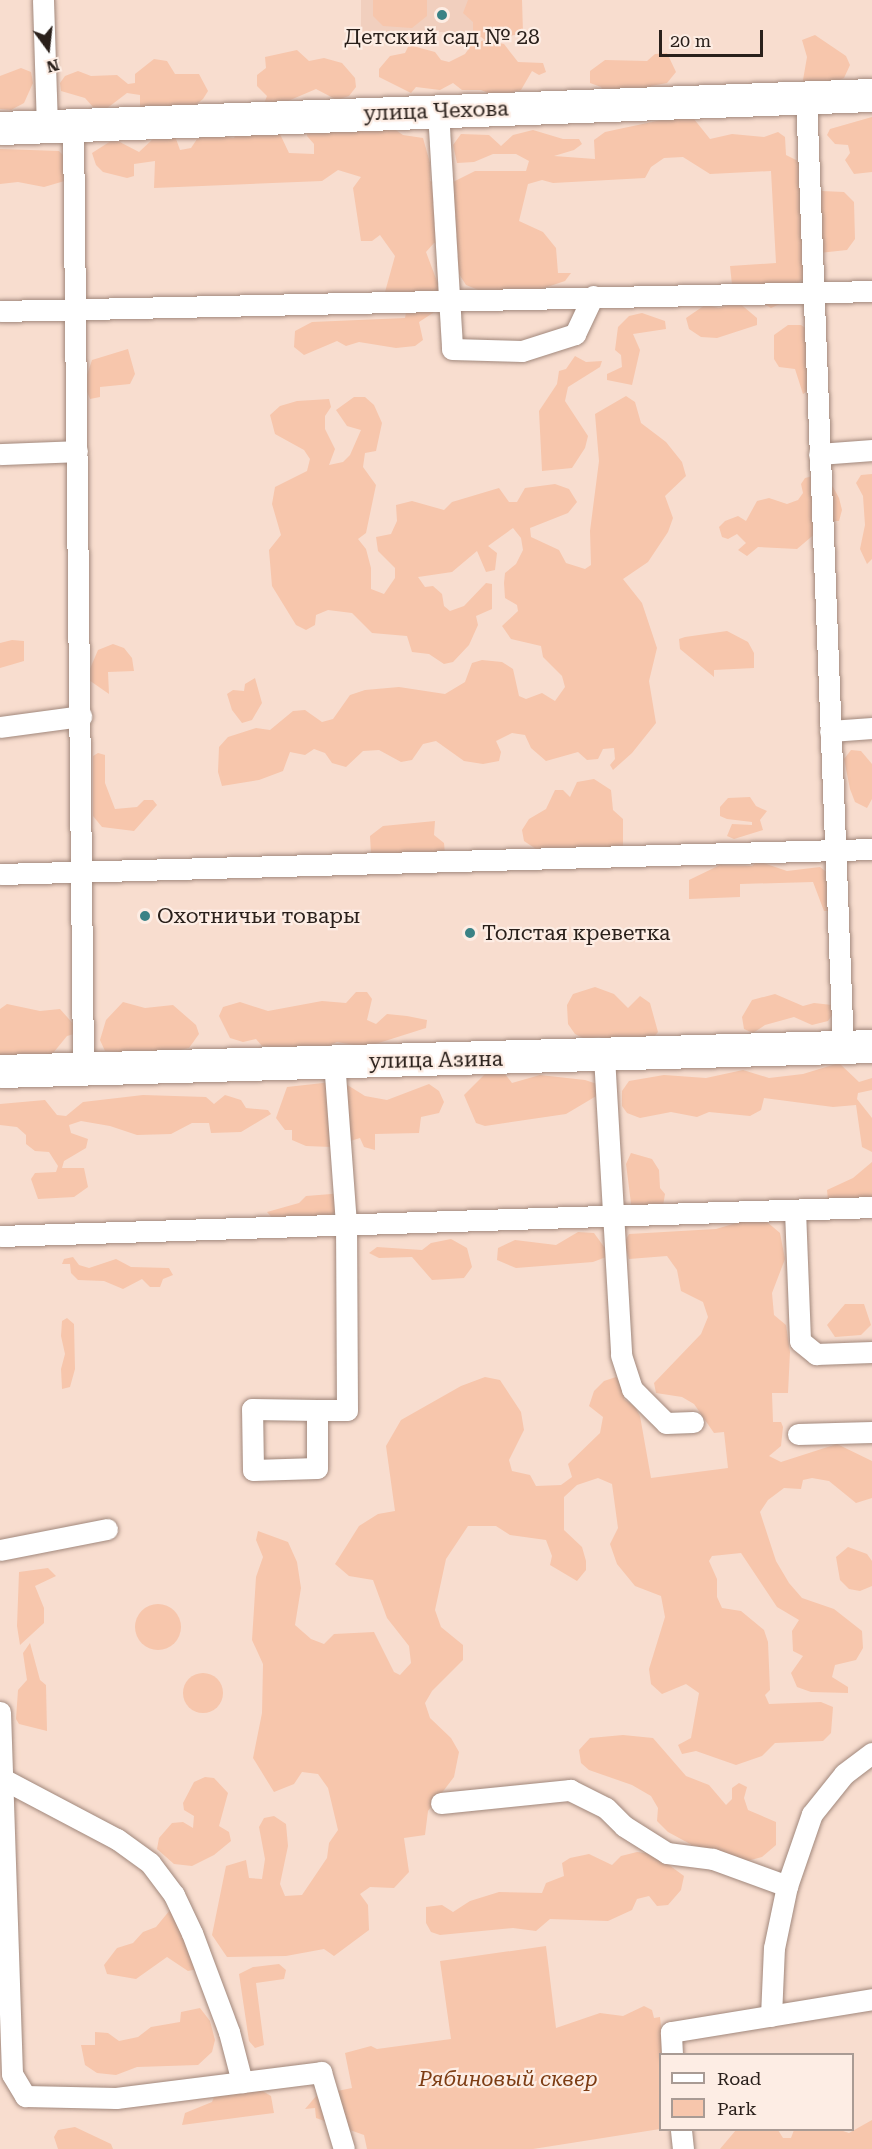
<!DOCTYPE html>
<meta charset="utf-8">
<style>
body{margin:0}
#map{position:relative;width:872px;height:2149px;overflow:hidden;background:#f8ddcf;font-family:"Roboto Serif",serif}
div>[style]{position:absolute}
.built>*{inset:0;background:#f1cfbe;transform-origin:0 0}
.green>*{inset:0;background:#f7c6ac}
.round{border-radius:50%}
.roads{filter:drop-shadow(0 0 2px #a1887c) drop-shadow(0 0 2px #a1887c)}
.lane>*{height:21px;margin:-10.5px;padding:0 10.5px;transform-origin:10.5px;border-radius:10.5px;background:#fff}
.street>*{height:33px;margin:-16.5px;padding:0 16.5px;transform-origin:16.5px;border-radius:16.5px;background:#fff}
.secondary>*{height:33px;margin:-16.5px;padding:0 16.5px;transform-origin:16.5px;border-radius:16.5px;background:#fff}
.dots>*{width:16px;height:16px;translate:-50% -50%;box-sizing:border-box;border:3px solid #fdede4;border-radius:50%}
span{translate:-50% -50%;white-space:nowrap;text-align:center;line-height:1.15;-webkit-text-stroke:4.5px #fdede4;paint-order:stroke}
.poi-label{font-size:21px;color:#2a201b}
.left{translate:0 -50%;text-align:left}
.street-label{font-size:21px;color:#2a201b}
.park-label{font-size:21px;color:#7d3c13;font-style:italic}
.legend{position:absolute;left:659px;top:2053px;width:195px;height:78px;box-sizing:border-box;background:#fdede4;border:2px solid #a99b94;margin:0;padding:8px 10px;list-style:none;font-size:18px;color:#2a201b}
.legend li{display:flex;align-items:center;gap:12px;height:30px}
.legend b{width:30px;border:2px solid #a99b94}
.north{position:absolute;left:18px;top:18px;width:60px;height:60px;-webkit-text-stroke:4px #fdede4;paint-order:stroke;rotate:165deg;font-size:16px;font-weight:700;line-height:24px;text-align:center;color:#2a201b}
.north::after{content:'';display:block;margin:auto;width:21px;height:27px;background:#2a201b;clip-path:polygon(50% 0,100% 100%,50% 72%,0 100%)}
.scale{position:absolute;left:659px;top:30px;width:104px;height:27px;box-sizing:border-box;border:3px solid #2a201b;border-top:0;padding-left:8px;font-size:18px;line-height:21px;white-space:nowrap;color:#2a201b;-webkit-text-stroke:4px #fdede4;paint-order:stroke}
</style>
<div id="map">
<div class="built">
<i style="left:361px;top:0;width:161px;height:32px"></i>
</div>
<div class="green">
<i style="clip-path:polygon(373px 0,427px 0,427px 16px,412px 28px,383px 26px,373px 16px)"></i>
<i style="clip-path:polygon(468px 0,522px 0,523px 33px,488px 41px,504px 44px,518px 62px,543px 63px,546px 72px,539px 75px,532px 71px,521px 90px,495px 96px,481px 90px,462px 90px,453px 83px,440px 90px,416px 87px,411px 93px,379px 77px,379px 69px,390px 56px,405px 53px,409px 45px,435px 52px,441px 60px,449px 62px,465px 54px,472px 44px,485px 40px,473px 31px,473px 22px,463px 13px)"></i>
<i style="clip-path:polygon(815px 35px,846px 56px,850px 65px,844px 78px,810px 92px,803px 80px,807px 57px,802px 40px)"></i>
<i style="clip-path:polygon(297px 50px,309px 61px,324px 58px,342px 63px,355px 78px,356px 87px,349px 96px,337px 100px,316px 89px,281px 104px,263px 106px,267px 96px,257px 86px,257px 75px,266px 68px,265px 57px)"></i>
<i style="clip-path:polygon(667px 53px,676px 72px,667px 83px,651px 86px,648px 92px,610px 100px,601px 87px,590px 83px,590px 71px,605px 60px,647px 61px,655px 54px)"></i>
<i style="clip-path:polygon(154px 59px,167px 61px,175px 74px,199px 74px,208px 91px,203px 99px,193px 107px,140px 110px,140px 95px,127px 93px,106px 109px,93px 107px,85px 98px,61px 91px,60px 83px,65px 76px,78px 71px,91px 76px,117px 75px,128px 84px,135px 83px,135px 74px)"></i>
<i style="clip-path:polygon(21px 68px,31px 72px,33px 83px,24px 103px,11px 110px,0 109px,0 76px)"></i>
<i style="clip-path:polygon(680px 116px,694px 119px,710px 139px,732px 134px,764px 137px,778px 132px,785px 137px,786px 155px,808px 166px,822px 191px,844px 192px,854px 202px,855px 239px,847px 250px,819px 253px,812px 274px,799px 282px,782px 303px,771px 308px,732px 285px,730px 266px,776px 263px,771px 171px,710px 174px,683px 157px,664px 158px,651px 167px,645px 178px,553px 183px,542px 180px,528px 184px,519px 221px,543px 232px,556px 248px,558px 273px,571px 273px,565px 281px,529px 293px,491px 295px,466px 285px,459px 274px,452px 238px,446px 239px,434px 243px,426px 252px,438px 284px,439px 309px,419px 322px,423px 340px,415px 346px,396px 348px,359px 342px,346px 346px,337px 341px,304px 355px,294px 347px,295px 331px,312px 322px,405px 318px,407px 307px,385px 292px,395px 256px,380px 235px,372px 241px,361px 241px,353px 188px,361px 177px,338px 170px,322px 181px,154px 188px,155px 161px,134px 164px,134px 176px,127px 178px,103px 172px,96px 165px,92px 153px,114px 139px,139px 152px,154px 138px,175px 136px,180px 150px,191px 148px,197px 139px,210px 135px,234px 138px,239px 129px,279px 132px,289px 153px,314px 154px,314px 144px,307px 136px,308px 123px,384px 122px,403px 135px,423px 138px,430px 163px,430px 181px,443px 187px,475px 171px,526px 171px,529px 161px,516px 154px,493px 154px,474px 162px,457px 163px,453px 145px,461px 134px,489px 135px,501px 146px,513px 135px,533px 130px,563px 139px,579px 139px,582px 144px,574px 150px,554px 156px,595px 159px,594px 140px,605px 132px)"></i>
<i style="clip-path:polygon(872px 117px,872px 172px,854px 174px,845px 160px,850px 153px,848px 145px,835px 144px,827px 135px,830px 129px)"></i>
<i style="clip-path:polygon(0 149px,59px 151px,69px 161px,68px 180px,44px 187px,18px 182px,0 184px)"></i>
<i style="clip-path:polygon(738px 302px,757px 318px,757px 325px,717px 338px,701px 337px,689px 329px,686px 318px,705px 305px,719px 308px)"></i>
<i style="clip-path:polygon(642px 313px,665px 321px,666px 329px,633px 334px,640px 350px,632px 385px,607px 380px,607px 374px,622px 367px,621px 355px,615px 350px,618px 327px,629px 316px)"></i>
<i style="clip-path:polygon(788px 325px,801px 325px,814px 334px,814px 387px,803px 394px,795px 369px,779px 367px,774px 359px,774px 335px)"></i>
<i style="clip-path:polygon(128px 349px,135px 374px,130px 384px,100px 387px,100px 397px,90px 399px,84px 384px,92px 360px)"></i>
<i style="clip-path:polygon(575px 356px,586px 362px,602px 361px,600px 367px,568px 387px,565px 401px,588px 436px,585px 448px,572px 468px,542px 471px,539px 411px,557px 384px,559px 371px,566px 369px)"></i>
<i style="clip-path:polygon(626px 396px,635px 402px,641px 423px,666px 442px,682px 462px,686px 476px,665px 496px,673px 518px,668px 532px,648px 562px,623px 579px,642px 603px,657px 648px,649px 681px,656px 723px,632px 753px,613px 770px,610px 765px,615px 759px,614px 748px,603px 749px,598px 759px,587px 760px,578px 752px,546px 761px,531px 748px,525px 735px,512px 733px,496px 741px,501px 752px,499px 761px,483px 764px,464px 761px,436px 741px,423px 744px,412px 760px,401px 762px,379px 750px,363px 751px,346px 767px,332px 763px,325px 753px,314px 749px,305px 755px,290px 752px,283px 771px,259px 780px,222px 786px,218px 772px,219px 747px,228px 737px,256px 728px,270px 730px,293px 711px,305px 710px,322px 722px,333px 719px,350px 695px,365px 690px,399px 687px,445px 694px,465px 682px,472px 663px,482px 660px,502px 662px,513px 669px,519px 696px,526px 699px,542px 693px,555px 701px,565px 687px,562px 676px,543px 657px,541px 646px,511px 639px,502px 626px,518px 611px,517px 605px,505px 598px,504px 583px,505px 573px,516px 564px,523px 550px,521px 538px,513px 528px,488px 546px,497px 553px,495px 570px,486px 572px,477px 551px,452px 572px,418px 577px,425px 587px,433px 586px,442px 594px,444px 606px,450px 611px,464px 606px,486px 583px,492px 584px,492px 609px,476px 616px,478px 625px,469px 645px,453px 662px,444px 664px,429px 654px,412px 652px,407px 636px,372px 633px,352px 613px,328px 610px,316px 615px,315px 625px,306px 630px,296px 625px,272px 586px,269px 550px,281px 535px,272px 504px,275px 487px,307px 471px,310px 459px,304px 450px,275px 434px,270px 415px,280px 406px,297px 401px,329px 399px,331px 407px,325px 416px,325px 429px,335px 449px,329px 465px,343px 462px,350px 455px,361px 430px,347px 426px,336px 410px,354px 397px,365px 397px,374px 405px,382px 423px,376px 451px,365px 453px,363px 467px,376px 485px,366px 533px,358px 539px,366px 549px,371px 568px,371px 589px,384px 594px,395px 578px,395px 568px,378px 551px,376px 537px,391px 534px,397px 521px,396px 505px,412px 501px,444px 510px,452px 502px,499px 488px,509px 502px,517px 502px,525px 488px,555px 484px,569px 489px,577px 502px,568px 513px,530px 528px,531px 537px,559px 550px,566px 563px,585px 569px,591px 565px,590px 531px,599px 461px,595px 414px)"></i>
<i style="clip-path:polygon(872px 474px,872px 559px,867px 564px,860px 549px,865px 525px,863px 496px,856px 483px,861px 475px)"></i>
<i style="clip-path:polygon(813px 476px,833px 487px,839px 498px,842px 510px,839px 521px,830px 521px,797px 549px,758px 547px,747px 556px,738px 550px,746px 543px,737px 534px,728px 539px,722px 537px,719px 527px,725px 521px,738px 516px,746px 521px,757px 501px,769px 498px,787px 504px,798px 500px,803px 493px,801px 484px,805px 478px)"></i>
<i style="clip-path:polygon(727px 631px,748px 642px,754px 653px,754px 668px,714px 670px,714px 677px,680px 649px,679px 639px,685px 637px)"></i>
<i style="clip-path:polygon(12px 640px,24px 641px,24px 661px,0 668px,0 643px)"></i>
<i style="clip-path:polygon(113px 644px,124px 648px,132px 658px,134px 671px,108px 672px,109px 694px,86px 678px,98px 650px)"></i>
<i style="clip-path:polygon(255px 678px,262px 703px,252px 720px,242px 723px,232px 710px,227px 694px,233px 690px,244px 691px,245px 684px)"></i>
<i style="clip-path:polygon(851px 750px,861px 751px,872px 764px,872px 799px,867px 808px,855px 802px,850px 789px,844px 759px)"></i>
<i style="clip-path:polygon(98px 753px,105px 755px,105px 783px,115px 809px,137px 807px,144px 800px,153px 800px,157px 805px,134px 831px,102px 827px,93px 816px,93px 756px)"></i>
<i style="clip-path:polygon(594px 779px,611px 790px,613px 810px,623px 819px,623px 848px,539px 851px,524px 841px,522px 830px,529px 819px,546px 809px,555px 790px,563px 790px,570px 797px,577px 782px)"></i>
<i style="clip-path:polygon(750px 797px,756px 806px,767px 811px,760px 820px,763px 830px,734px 839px,727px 836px,732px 824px,752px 825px,752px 822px,727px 819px,720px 816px,720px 807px,728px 798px)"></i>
<i style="clip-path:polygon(435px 821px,434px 835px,444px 843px,445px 854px,371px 854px,370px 836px,383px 826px)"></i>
<i style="clip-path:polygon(758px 861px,787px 871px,820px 867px,836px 879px,832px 911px,824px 911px,813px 882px,740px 884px,740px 897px,689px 899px,689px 880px,720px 865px,752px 866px)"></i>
<i style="clip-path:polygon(595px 987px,614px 994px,628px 1008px,640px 996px,650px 1003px,658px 1032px,648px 1044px,630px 1048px,599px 1037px,585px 1039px,575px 1034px,568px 1024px,567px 1005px,573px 994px)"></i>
<i style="clip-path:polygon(356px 992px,367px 992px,372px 999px,367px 1020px,376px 1024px,387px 1014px,407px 1016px,427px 1020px,426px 1028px,366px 1047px,337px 1042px,321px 1049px,279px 1048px,262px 1046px,256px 1039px,243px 1042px,230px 1038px,219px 1016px,223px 1007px,240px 1002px,268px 1011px,322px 1001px,346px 1003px)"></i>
<i style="clip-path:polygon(775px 994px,803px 1006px,814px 1003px,832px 1005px,833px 1014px,828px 1021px,812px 1025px,794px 1017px,765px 1025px,753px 1033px,744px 1029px,742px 1017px,752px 1000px)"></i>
<i style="clip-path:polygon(123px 1002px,145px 1008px,173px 1005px,196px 1025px,199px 1034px,189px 1048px,159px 1055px,105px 1051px,100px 1040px,106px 1020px)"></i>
<i style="clip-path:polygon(7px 1004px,40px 1011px,60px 1009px,76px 1027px,74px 1034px,67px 1036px,49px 1058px,0 1056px,0 1009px)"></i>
<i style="clip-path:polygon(839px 1063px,859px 1082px,872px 1078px,872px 1090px,858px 1093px,857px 1099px,872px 1118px,872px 1152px,862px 1147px,856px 1105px,833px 1107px,764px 1098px,761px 1110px,750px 1116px,709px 1112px,697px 1117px,671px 1112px,640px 1118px,627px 1113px,622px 1106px,622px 1091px,629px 1081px,664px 1075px,706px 1078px,743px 1070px,769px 1078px,803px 1074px)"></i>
<i style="clip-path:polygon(490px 1069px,502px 1070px,512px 1083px,540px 1075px,585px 1080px,597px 1084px,598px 1095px,566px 1114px,485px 1126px,476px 1123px,464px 1095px)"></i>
<i style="clip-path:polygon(341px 1081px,365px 1096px,387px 1100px,429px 1084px,439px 1091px,444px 1102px,439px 1113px,421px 1117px,419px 1133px,375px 1134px,375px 1150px,364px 1147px,360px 1138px,331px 1147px,306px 1146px,292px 1140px,292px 1130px,285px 1130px,276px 1118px,287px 1087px)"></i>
<i style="clip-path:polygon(143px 1095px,206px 1097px,214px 1104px,225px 1095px,241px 1100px,246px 1108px,268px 1110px,271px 1114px,241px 1132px,211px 1133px,209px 1123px,192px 1123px,171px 1134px,137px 1135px,110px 1126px,81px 1121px,69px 1125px,71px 1133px,88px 1139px,86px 1148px,64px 1161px,62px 1168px,84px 1168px,88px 1187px,74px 1197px,38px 1199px,31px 1179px,35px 1173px,56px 1172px,58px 1166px,49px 1152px,35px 1151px,26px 1144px,26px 1135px,17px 1127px,0 1125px,0 1104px,45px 1100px,57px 1115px,66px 1116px,83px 1102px)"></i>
<i style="clip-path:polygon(631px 1153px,652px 1159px,659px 1170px,660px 1188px,665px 1194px,663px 1206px,632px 1211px,626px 1164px)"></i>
<i style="clip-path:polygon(872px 1162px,872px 1207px,828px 1200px,827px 1190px,853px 1178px)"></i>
<i style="clip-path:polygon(344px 1193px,345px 1205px,322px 1221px,274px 1220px,267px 1212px,299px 1203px,306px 1196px)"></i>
<i style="clip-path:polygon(760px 1216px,780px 1233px,785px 1259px,772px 1293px,774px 1315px,786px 1325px,790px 1352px,788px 1393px,772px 1393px,773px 1422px,781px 1422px,783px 1427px,781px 1446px,769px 1456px,781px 1462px,837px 1444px,872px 1461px,872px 1498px,856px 1503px,829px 1481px,812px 1478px,803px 1480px,801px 1489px,784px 1488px,768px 1500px,760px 1512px,776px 1561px,789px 1583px,802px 1598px,834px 1609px,862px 1631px,863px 1648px,856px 1660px,835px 1665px,832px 1677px,848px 1687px,848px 1693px,811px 1692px,797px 1687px,791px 1673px,803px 1656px,793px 1651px,792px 1631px,799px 1620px,777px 1607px,741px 1553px,712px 1556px,709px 1561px,717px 1579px,717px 1597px,722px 1608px,741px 1611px,764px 1630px,768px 1642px,770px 1690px,765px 1695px,769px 1704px,821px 1702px,833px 1707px,831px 1733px,823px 1741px,775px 1743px,762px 1756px,736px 1765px,696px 1751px,682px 1754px,678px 1745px,691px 1738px,699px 1693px,686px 1684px,662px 1694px,651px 1684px,649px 1669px,665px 1617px,661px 1596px,635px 1586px,617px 1564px,610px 1544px,618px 1528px,612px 1484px,598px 1478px,577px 1485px,564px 1497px,564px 1530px,582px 1547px,586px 1561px,586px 1570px,577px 1581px,550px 1565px,552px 1556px,546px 1540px,510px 1535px,496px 1526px,468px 1526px,446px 1559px,435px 1610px,441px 1627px,463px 1645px,463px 1660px,432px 1691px,425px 1703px,430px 1718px,451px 1738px,459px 1752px,454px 1777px,428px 1811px,425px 1835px,404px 1838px,409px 1872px,394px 1888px,370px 1887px,360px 1894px,368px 1905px,369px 1930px,334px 1956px,324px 1949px,286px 1956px,227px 1957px,212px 1935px,226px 1866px,246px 1860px,249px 1878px,262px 1879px,265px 1859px,259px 1827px,264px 1818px,274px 1816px,286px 1824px,288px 1846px,280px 1884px,285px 1896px,302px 1895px,327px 1858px,329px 1843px,338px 1830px,328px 1788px,318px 1774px,302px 1772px,294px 1784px,274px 1792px,253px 1758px,262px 1713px,263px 1664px,252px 1640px,256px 1577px,263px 1557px,256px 1540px,258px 1531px,288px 1542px,297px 1562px,301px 1588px,295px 1625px,311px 1639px,324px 1644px,334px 1634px,374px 1632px,394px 1672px,400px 1675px,411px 1663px,409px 1646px,387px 1618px,373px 1580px,349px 1576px,335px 1564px,359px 1526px,378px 1514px,395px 1511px,386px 1446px,401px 1420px,461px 1386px,485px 1377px,500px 1380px,521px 1412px,524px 1430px,509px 1460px,512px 1471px,530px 1475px,536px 1486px,561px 1485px,572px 1477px,568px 1464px,600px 1433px,603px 1417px,589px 1406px,594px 1391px,604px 1381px,616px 1377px,626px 1388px,624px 1399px,635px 1407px,640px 1416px,651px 1478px,728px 1468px,724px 1432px,714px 1433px,694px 1404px,682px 1397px,656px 1393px,654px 1383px,701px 1334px,708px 1317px,703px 1302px,681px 1291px,677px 1270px,667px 1256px,629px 1259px,624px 1243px,629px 1234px,716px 1229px)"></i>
<i style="clip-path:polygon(578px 1232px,594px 1233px,607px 1251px,606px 1257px,593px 1262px,516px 1268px,497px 1260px,498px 1248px,515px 1240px,556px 1245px)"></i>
<i style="clip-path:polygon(451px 1239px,467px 1248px,472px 1267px,464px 1278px,432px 1280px,412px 1257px,379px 1258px,369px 1253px,377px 1247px,422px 1250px,431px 1243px)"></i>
<i style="clip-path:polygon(73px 1257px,79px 1265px,89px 1268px,116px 1259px,131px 1267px,169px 1268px,173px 1275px,163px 1279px,160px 1287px,150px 1287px,142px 1279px,123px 1289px,104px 1281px,78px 1280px,71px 1273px,70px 1264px,62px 1264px,64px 1259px)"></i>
<i style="clip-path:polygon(845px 1304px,864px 1304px,871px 1325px,861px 1335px,835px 1337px,827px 1325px)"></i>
<i style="clip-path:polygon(67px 1318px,74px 1324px,75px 1369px,70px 1387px,62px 1389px,61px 1369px,65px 1354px,61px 1336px,62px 1321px)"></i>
<i style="clip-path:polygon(848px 1547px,867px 1554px,872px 1561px,872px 1586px,860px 1591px,849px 1589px,840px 1580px,836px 1557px)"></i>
<i style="clip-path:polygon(48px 1568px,56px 1576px,35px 1586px,44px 1608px,44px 1623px,20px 1645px,17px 1626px,19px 1572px)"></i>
<i class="round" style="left:135px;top:1604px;width:46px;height:46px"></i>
<i style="clip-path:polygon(30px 1643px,40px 1680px,46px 1685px,47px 1731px,19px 1724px,16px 1719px,18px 1690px,27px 1680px,23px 1653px)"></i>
<i class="round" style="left:183px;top:1673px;width:40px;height:40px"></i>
<i style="clip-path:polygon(623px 1735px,653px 1738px,686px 1776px,709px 1785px,726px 1805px,732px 1799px,732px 1788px,739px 1783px,747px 1787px,744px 1798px,748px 1810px,776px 1822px,776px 1845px,762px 1857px,747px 1861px,692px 1845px,668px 1832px,657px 1821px,658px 1808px,651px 1796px,632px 1785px,589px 1770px,581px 1763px,579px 1750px,590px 1738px)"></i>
<i style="clip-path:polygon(205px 1777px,214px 1778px,228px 1793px,219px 1826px,229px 1832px,231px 1841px,214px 1855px,192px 1866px,174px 1864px,157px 1849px,159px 1838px,172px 1823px,183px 1822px,193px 1828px,194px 1816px,184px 1810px,183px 1803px,194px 1782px)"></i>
<i style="clip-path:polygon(637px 1852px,654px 1854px,684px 1876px,681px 1890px,668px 1905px,657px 1906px,649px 1896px,637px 1899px,632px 1910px,608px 1921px,550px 1919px,536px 1931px,513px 1928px,440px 1935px,431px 1932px,426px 1923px,426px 1907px,442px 1905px,453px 1912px,470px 1901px,499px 1892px,542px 1893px,546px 1883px,564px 1876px,562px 1863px,570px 1858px,589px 1854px,612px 1865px,621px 1856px)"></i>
<i style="clip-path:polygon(180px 1908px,197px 1969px,188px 1971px,167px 1957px,136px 1979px,107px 1974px,104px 1965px,117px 1948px,133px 1943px,143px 1932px,156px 1927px,170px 1910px)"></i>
<i style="clip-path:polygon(546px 1946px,556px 2028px,600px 2013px,623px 2016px,644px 2006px,652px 2010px,654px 2018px,660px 2017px,664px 2054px,660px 2054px,660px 2129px,533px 2149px,367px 2149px,364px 2135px,316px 2118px,315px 2108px,305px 2109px,317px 2095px,352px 2088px,345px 2053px,371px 2046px,377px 2049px,451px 2039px,440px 1961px)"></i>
<i style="clip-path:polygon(279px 1964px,286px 1970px,284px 1979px,256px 1983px,264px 2045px,255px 2048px,249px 2041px,239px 1974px,253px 1967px)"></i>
<i style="clip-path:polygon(200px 2008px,210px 2021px,215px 2040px,212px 2052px,198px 2065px,137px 2067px,116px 2075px,97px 2073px,85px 2065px,81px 2045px,95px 2045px,95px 2032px,108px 2033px,119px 2041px,138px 2037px,151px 2027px,180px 2022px,181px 2012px)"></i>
<i style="clip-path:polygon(259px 2089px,271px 2096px,274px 2113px,182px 2125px,185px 2113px,212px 2102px,216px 2092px)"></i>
<i style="clip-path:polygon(872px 2120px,872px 2149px,720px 2149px,736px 2130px,778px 2130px,783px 2138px,791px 2138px,794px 2130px,840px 2130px,849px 2133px)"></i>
<i style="clip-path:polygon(75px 2127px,111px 2144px,113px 2149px,58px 2149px,54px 2137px,58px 2130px)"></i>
</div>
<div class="roads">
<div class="lane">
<i style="left:43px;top:0;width:126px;rotate:88.2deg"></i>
<i style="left:806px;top:97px;width:951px;rotate:87.77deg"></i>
<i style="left:438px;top:111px;width:238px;rotate:86.6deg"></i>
<i style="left:452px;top:349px;width:70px;rotate:1.6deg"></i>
<i style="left:522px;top:351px;width:56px;rotate:-17.8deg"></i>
<i style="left:575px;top:334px;width:42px;rotate:-64.7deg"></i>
<i style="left:73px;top:125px;width:943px;rotate:89.39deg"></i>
<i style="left:0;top:311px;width:872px;rotate:-1.31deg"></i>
<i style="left:0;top:454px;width:77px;rotate:-2.2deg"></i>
<i style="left:819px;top:454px;width:53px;rotate:-4.3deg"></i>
<i style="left:0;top:727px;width:82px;rotate:-7.7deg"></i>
<i style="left:830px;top:731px;width:42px;rotate:-4.1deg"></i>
<i style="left:0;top:874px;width:872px;rotate:-1.64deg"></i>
<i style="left:604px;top:1056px;width:299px;rotate:86.7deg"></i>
<i style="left:621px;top:1355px;width:36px;rotate:72deg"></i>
<i style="left:632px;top:1389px;width:48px;rotate:45deg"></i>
<i style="left:666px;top:1423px;width:27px;rotate:-2deg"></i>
<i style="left:795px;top:1210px;width:131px;rotate:87.8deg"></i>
<i style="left:800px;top:1341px;width:21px;rotate:39deg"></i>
<i style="left:816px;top:1354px;width:56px;rotate:-2deg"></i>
<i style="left:0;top:1236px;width:872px;rotate:-1.9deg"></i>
<i style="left:317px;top:1410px;width:58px;rotate:90deg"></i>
<i style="left:317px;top:1468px;width:64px;rotate:178.2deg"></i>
<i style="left:253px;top:1470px;width:61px;rotate:-90.9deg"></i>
<i style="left:252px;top:1409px;width:65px;rotate:0.9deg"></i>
<i style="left:317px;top:1410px;width:30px"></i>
<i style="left:347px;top:1410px;width:186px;rotate:-90.3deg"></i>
<i style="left:346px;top:1224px;width:162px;rotate:-94.2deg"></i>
<i style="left:798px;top:1434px;width:74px;rotate:-1.5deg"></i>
<i style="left:0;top:1550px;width:109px;rotate:-11.1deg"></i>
<i style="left:0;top:1712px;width:362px;rotate:88.1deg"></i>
<i style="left:12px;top:2074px;width:26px;rotate:59deg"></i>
<i style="left:25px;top:2096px;width:91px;rotate:1.3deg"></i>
<i style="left:116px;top:2098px;width:207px;rotate:-7.2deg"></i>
<i style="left:321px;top:2072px;width:80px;rotate:73.4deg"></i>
<i style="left:3px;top:1779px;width:129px;rotate:27.8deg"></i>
<i style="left:117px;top:1839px;width:41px;rotate:36deg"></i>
<i style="left:150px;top:1863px;width:40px;rotate:53deg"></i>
<i style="left:174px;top:1895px;width:42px;rotate:64.7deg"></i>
<i style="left:192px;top:1933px;width:106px;rotate:69.5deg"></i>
<i style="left:229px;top:2032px;width:52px;rotate:75.4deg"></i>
<i style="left:441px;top:1803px;width:130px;rotate:-5.8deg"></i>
<i style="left:570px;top:1790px;width:40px;rotate:26.6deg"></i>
<i style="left:606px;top:1808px;width:25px;rotate:45deg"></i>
<i style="left:624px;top:1826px;width:51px;rotate:32.1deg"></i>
<i style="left:667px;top:1853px;width:46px;rotate:7.4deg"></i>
<i style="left:713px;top:1859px;width:79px;rotate:20deg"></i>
<i style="left:771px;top:2016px;width:68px;rotate:-87.5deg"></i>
<i style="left:774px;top:1948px;width:63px;rotate:-78.2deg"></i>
<i style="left:787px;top:1886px;width:76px;rotate:-70.9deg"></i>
<i style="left:812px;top:1814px;width:51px;rotate:-51.3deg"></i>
<i style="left:844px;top:1774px;width:35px;rotate:-37deg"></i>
<i style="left:672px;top:2054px;width:22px;rotate:-93deg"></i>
<i style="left:671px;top:2032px;width:204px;rotate:-9.3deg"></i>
<i style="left:681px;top:2130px;width:19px;rotate:84deg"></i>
</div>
<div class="street">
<i style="left:0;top:1071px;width:872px;rotate:-1.64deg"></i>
</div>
<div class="secondary">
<i style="left:0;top:128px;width:873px;rotate:-2.17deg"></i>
</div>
</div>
<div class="dots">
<i style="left:442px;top:15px;background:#3a8285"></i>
<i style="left:145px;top:916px;background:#3a8285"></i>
<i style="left:470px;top:933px;background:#3a8285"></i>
</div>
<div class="poi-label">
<span style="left:442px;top:37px">Детский сад № 28</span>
<span class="left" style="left:157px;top:916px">Охотничьи товары</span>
<span class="left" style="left:482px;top:933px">Толстая креветка</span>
</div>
<div class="street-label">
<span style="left:436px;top:111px;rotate:-2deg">улица Чехова</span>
<span style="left:436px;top:1060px;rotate:-1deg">улица Азина</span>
</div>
<div class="park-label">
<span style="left:508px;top:2079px">Рябиновый сквер</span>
</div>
<ul class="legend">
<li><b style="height:8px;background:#fff"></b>Road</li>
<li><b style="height:16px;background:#f7c6ac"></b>Park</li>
</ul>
<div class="north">N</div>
<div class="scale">20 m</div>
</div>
